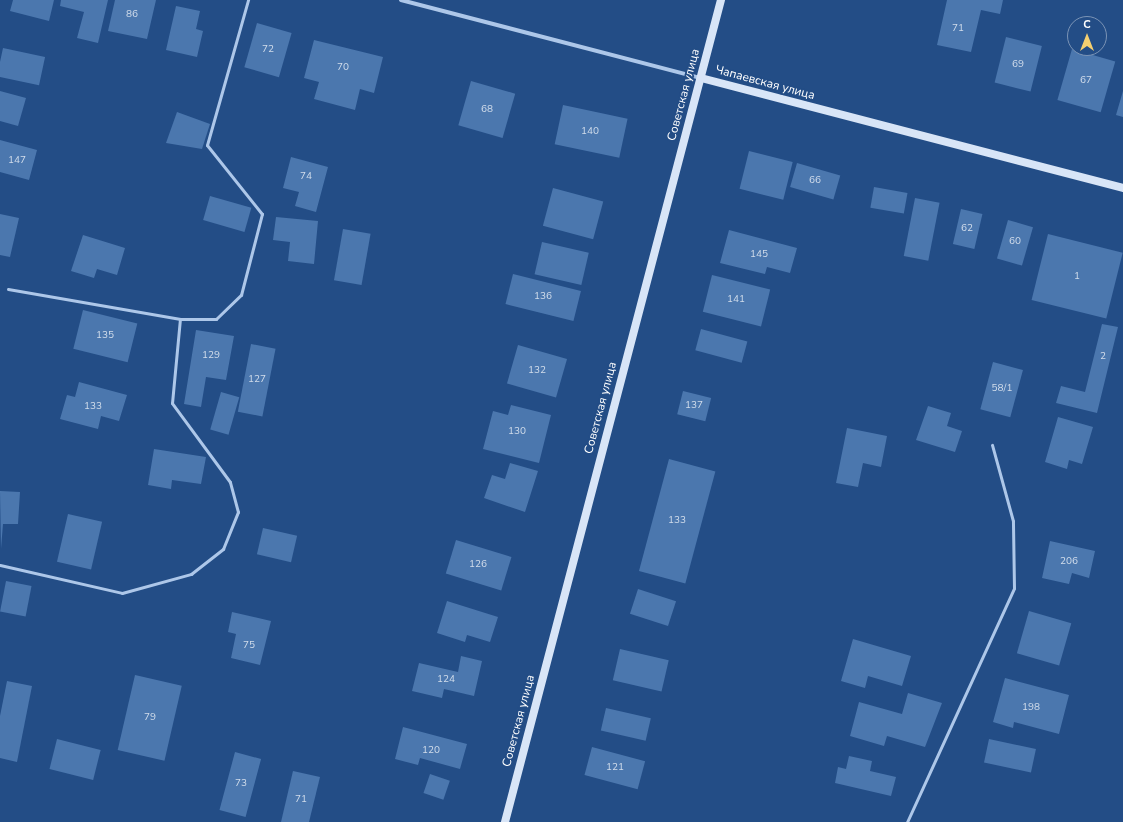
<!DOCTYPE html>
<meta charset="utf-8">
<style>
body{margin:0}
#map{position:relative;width:1123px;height:822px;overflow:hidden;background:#234d86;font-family:"Nunito Sans",sans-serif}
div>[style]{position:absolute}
.building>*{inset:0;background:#4b77ae;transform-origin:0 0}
.lane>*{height:3px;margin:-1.5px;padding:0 1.5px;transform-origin:1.5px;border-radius:1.5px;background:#adc7e9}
.street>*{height:4px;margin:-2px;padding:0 2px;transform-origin:2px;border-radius:2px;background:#adc7e9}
.secondary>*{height:8px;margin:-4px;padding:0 4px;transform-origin:4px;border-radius:4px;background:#d8e5f7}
span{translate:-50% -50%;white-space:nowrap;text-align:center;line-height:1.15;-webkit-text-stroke:3.5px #234d86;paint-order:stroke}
.number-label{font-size:10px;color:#d2ddeb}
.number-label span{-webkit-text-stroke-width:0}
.street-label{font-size:12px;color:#fff}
.north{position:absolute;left:1067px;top:16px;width:40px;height:40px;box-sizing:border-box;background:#234d86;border:1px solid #7b94b6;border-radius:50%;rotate:0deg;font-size:11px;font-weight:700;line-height:16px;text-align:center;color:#fff}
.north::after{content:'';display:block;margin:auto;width:14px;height:18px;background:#f4cf70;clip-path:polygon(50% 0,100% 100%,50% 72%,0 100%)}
</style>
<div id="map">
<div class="building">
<i style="clip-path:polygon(13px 0,54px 0,49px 21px,10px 11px)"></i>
<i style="clip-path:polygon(61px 0,108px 0,98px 43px,77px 38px,84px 12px,60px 6px)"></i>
<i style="clip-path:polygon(115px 0,156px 0,147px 39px,108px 31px)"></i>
<i style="clip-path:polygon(947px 0,1003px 0,1000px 14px,981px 10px,971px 52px,937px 45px)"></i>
<i style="clip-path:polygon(176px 6px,200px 11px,196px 29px,203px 31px,197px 57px,166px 50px)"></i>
<i style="left:257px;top:23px;width:36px;height:46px;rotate:16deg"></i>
<i style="left:1006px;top:37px;width:37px;height:47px;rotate:14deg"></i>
<i style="clip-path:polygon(314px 40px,383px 57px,374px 93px,360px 89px,355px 110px,314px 99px,319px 82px,304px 78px)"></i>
<i style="left:3px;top:48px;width:43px;height:29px;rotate:12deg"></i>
<i style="left:1072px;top:49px;width:45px;height:53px;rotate:16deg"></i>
<i style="left:471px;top:81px;width:46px;height:46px;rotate:16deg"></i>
<i style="clip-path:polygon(0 91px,26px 98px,18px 126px,0 121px)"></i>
<i style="clip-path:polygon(1123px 91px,1123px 117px,1116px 115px)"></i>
<i style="left:563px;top:105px;width:66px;height:40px;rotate:12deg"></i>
<i style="clip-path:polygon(177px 112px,210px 124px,202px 149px,166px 143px)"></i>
<i style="clip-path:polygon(0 140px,37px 150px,29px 180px,0 172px)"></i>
<i style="left:749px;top:151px;width:45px;height:39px;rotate:14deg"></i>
<i style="clip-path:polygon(291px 157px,328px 167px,316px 212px,295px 206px,299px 192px,283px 188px)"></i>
<i style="left:797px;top:163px;width:45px;height:25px;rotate:16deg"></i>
<i style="left:874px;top:187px;width:34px;height:21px;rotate:10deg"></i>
<i style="left:553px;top:188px;width:52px;height:39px;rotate:15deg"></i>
<i style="left:210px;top:196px;width:43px;height:25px;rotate:16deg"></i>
<i style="left:915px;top:198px;width:25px;height:59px;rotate:11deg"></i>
<i style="left:961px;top:209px;width:22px;height:36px;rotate:13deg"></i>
<i style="clip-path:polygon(0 214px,19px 218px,10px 257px,0 255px)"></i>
<i style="clip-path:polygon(276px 217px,318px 221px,314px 264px,288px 261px,290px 242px,273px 240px)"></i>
<i style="left:1008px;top:220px;width:26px;height:40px;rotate:16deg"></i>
<i style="left:343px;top:229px;width:28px;height:52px;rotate:10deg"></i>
<i style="clip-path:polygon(729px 230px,797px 248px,790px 273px,767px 267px,765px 274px,720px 263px)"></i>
<i style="left:1048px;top:234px;width:77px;height:68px;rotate:14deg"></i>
<i style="clip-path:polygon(83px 235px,125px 248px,117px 275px,97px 269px,94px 278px,71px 271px)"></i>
<i style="left:542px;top:242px;width:48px;height:33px;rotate:13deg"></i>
<i style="left:513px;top:274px;width:70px;height:31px;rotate:14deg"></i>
<i style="left:712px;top:275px;width:60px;height:38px;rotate:14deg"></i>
<i style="left:83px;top:310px;width:56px;height:40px;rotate:14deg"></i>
<i style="clip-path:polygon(1102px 324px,1118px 327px,1097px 413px,1056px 403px,1061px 386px,1085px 392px)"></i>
<i style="left:701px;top:329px;width:48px;height:22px;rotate:15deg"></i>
<i style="clip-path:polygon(196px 330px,234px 336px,226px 380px,206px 377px,201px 407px,184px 404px)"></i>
<i style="left:251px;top:344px;width:25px;height:69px;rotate:11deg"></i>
<i style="left:518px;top:345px;width:51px;height:40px;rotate:16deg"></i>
<i style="left:993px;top:362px;width:31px;height:49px;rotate:15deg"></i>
<i style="clip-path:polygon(79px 382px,127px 395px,119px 421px,101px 416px,98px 429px,60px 419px,67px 395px,75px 397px)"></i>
<i style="left:683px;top:391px;width:29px;height:24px;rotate:14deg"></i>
<i style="left:221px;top:392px;width:19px;height:39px;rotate:16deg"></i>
<i style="clip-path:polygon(511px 405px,551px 415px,539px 463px,483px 449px,493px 411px,508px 415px)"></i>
<i style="clip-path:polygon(928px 406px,951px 413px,947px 426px,962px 431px,955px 452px,916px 440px)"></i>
<i style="clip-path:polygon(1058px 417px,1093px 427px,1082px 464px,1069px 460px,1067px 469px,1045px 462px)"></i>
<i style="clip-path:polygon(847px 428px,887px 436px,881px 467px,863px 463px,858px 487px,836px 483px)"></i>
<i style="clip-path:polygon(154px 449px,206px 457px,201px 484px,172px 480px,171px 489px,148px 485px)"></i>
<i style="left:669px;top:459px;width:48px;height:116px;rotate:15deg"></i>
<i style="clip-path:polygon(510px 463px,538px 471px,525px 512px,484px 498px,492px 475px,505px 479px)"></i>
<i style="clip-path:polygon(0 491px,20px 492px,18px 524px,3px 524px,1px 549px)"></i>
<i style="left:68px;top:514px;width:35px;height:49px;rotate:13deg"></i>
<i style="left:263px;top:528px;width:35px;height:27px;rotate:13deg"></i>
<i style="left:456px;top:540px;width:58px;height:35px;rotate:17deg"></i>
<i style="clip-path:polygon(1050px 541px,1095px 551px,1089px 578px,1072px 573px,1069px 584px,1042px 578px)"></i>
<i style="left:6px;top:581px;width:26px;height:31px;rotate:11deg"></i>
<i style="left:638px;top:589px;width:40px;height:26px;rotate:18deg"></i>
<i style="clip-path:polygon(447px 601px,498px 617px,490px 642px,467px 635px,465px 642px,437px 633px)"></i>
<i style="left:1029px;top:611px;width:44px;height:44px;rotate:16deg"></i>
<i style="clip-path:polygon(232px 612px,271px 621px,260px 665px,231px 658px,236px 634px,228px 632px)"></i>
<i style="clip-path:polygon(853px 639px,911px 656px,902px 686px,868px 676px,865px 688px,841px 681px)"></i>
<i style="left:620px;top:649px;width:50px;height:32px;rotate:13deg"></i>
<i style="clip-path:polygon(461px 656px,482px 661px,474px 696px,444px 689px,442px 698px,412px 691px,419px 663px,458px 672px)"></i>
<i style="left:135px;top:675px;width:48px;height:77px;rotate:13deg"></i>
<i style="clip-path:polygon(1005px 678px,1069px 695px,1059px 734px,1014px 722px,1013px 728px,993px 722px)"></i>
<i style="clip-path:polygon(7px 681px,32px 686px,17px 762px,0 758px,0 716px)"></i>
<i style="clip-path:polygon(908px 693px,942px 703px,925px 747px,887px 736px,884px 746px,850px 736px,859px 702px,902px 714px)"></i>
<i style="left:606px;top:708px;width:46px;height:23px;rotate:13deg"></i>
<i style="clip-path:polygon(403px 727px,467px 744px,460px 769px,420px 758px,418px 765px,395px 759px)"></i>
<i style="left:57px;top:739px;width:45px;height:31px;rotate:14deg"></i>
<i style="left:989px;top:739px;width:48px;height:24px;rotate:12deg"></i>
<i style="left:592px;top:747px;width:55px;height:29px;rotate:15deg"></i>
<i style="left:235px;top:752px;width:27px;height:60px;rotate:15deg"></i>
<i style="clip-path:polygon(849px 756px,872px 761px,870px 771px,896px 777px,891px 796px,835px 783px,838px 767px,846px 769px)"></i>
<i style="clip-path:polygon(293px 771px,320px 777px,309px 822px,281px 822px)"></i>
<i style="left:430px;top:774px;width:21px;height:20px;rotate:19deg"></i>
</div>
<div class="lane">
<i style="left:8px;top:289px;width:175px;rotate:9.9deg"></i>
<i style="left:180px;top:319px;width:36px"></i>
<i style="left:216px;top:319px;width:35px;rotate:-44deg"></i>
<i style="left:241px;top:295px;width:84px;rotate:-75.5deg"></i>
<i style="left:262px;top:214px;width:88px;rotate:-128.6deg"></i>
<i style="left:207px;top:145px;width:151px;rotate:-74.2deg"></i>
<i style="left:0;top:565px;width:125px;rotate:12.9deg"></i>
<i style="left:122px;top:593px;width:72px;rotate:-15.4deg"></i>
<i style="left:191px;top:574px;width:41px;rotate:-38deg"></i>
<i style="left:223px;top:549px;width:40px;rotate:-68deg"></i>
<i style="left:238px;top:512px;width:31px;rotate:-105deg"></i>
<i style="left:230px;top:482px;width:98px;rotate:-126.3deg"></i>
<i style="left:172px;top:403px;width:84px;rotate:-84.6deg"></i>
<i style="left:907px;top:822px;width:257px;rotate:-65.4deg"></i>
<i style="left:1014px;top:588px;width:67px;rotate:-90.9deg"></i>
<i style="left:1013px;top:521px;width:79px;rotate:-105.4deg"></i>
</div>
<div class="street">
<i style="left:401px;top:0;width:309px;rotate:14.6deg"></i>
</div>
<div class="secondary">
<i style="left:701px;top:78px;width:436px;rotate:14.6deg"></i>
<i style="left:505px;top:822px;width:850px;rotate:-75.28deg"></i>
</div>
<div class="number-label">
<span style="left:132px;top:15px">86</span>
<span style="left:958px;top:29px">71</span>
<span style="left:268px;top:50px">72</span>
<span style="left:1018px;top:65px">69</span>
<span style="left:343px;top:68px">70</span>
<span style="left:1086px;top:81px">67</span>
<span style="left:487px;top:110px">68</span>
<span style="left:590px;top:132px">140</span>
<span style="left:17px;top:161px">147</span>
<span style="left:306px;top:177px">74</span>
<span style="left:815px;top:181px">66</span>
<span style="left:967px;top:229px">62</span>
<span style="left:1015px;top:242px">60</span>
<span style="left:759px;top:255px">145</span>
<span style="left:1077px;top:277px">1</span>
<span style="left:543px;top:297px">136</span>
<span style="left:736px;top:300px">141</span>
<span style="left:105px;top:336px">135</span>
<span style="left:211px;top:356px">129</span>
<span style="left:1103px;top:357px">2</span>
<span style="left:537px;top:371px">132</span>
<span style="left:257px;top:380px">127</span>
<span style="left:1002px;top:389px">58/1</span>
<span style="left:694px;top:406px">137</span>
<span style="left:93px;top:407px">133</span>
<span style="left:517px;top:432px">130</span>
<span style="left:677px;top:521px">133</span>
<span style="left:1069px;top:562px">206</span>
<span style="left:478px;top:565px">126</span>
<span style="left:249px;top:646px">75</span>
<span style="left:446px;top:680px">124</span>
<span style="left:1031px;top:708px">198</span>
<span style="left:150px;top:718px">79</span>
<span style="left:431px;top:751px">120</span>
<span style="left:615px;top:768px">121</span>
<span style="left:241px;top:784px">73</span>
<span style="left:301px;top:800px">71</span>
</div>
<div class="street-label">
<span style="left:765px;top:83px;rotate:15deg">Чапаевская улица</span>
<span style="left:684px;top:95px;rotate:-75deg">Советская улица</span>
<span style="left:601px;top:408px;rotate:-75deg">Советская улица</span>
<span style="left:519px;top:721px;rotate:-75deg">Советская улица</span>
</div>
<div class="north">С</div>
</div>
